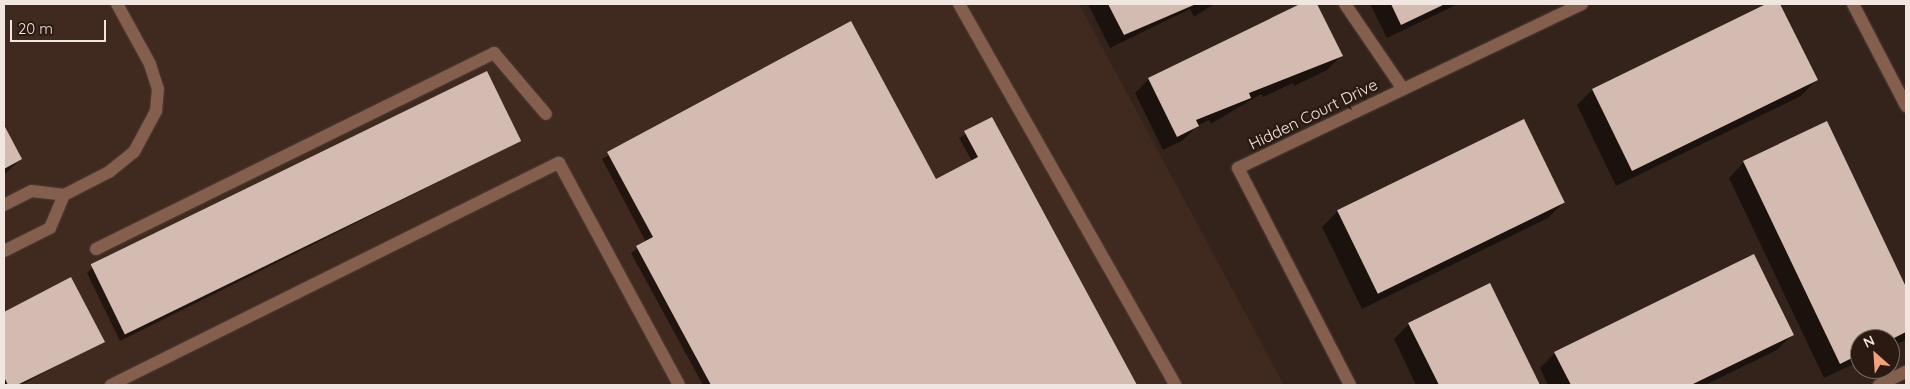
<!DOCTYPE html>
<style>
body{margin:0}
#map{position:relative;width:1910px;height:389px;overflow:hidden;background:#34231b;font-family:Quicksand,sans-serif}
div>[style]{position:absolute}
.built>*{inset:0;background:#40291e}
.shadow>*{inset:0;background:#0007}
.building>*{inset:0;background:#d3bbb1;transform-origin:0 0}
.roads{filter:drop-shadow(0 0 1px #4f3e37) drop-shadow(0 0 1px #4f3e37)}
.service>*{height:12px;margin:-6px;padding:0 6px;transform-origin:6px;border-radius:6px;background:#855f4e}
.minor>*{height:12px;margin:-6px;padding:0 6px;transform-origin:6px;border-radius:6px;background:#855f4e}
span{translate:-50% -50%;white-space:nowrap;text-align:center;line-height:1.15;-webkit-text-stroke:5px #2a1a12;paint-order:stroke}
.street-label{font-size:16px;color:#f2e6e1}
.frame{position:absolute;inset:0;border:5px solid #f2e6e1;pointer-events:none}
.north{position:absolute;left:1850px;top:329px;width:50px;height:50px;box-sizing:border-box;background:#2a1a12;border:1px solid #7a6c65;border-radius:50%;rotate:334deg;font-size:14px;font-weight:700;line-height:20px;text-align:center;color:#f2e6e1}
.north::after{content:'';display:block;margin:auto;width:18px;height:22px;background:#f1a17d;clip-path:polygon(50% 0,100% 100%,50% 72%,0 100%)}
.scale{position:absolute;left:10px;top:20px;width:96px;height:22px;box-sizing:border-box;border:2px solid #f2e6e1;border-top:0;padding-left:6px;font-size:15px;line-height:18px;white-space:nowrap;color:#f2e6e1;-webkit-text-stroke:4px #2a1a12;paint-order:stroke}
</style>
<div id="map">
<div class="built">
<i style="clip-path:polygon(4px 4px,1079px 4px,1284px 385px,4px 385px)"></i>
</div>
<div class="shadow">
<i style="clip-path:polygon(1088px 4px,1214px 4px,1194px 17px,1190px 9px,1110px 48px)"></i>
<i style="clip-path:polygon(1303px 4px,1316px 4px,1341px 56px,1327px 70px,1294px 86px,1293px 83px,1263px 97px,1261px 94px,1211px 124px,1209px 120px,1197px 126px,1183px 140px,1163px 150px,1135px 93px,1149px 79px)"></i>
<i style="clip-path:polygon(1370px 4px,1458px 4px,1387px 38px)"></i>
<i style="clip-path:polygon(1769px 4px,1779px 4px,1816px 80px,1801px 96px,1616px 186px,1577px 105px,1592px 90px)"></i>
<i style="clip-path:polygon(850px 23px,935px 181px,972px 161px,959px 138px,991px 119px,1136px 385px,703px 385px,631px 253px,646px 242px,602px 159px)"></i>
<i style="clip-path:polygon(1524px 121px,1564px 202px,1548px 218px,1362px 309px,1322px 227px,1337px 212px)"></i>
<i style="clip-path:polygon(1826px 123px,1906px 290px,1906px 340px,1890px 347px,1890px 339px,1860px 339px,1860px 361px,1824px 378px,1729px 178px,1744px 162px)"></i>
<i style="clip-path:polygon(4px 128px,20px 159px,4px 175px)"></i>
<i style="clip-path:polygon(520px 141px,120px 341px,87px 273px,93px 267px)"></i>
<i style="clip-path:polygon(71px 278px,103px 341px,21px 385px,4px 385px,4px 313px)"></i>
<i style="clip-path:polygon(1489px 285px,1538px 385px,1416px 385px,1394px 339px,1409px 324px)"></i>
<i style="clip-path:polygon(1792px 335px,1777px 350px,1705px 385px,1548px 385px,1540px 368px,1555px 353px)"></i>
</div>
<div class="building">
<i style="clip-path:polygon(1108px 4px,1196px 4px,1124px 35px)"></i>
<i style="clip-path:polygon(1300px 4px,1317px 4px,1343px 56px,1249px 93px,1251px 98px,1196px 120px,1199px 126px,1177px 137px,1148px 78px)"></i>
<i style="clip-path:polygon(1391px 4px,1445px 4px,1401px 25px)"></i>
<i style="clip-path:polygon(1766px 4px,1780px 4px,1818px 80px,1632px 171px,1592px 89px)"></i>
<i style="clip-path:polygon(851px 21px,936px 179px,978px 157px,964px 131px,992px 117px,1137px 385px,711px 385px,636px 246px,653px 237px,607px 152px)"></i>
<i style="left:487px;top:71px;width:78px;height:441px;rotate:64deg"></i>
<i style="left:1524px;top:119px;width:93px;height:208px;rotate:64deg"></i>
<i style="clip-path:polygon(1827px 121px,1906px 287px,1906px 332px,1890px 340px,1860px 339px,1860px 354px,1840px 364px,1743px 161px)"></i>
<i style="clip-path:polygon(4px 125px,22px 159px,4px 169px)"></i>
<i style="clip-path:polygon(1754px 254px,1794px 335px,1691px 385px,1571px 385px,1554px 352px)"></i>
<i style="clip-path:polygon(71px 277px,105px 342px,17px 385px,8px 385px,4px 377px,4px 312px)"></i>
<i style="clip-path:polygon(1490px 283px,1540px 385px,1439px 385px,1408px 323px)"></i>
</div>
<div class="roads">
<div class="service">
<i style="left:959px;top:4px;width:438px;rotate:60.4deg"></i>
<i style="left:64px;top:195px;width:51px;rotate:-27.1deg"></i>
<i style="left:109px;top:172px;width:32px;rotate:-39deg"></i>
<i style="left:134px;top:152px;width:47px;rotate:-61.8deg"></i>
<i style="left:156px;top:111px;width:22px;rotate:-85deg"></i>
<i style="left:158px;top:89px;width:26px;rotate:-108deg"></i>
<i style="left:150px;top:64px;width:68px;rotate:-118.8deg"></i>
<i style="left:4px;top:205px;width:31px;rotate:-27deg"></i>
<i style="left:32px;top:191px;width:32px;rotate:7deg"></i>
<i style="left:64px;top:195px;width:36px;rotate:113deg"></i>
<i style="left:50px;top:228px;width:51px;rotate:153.4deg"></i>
<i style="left:96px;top:249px;width:444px;rotate:-26.2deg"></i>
<i style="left:494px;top:53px;width:80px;rotate:49.6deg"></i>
<i style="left:111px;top:385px;width:500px;rotate:-26.4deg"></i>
<i style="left:559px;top:163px;width:252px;rotate:61.6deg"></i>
</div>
<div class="minor">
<i style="left:1345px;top:4px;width:103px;rotate:55.7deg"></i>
<i style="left:1853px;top:4px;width:115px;rotate:62.5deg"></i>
<i style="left:1350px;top:385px;width:244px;rotate:-117.3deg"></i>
<i style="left:1238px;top:168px;width:381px;rotate:-25.5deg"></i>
<i style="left:1879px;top:385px;width:30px;rotate:-26deg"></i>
</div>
</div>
<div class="street-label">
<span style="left:1313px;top:114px;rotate:-26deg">Hidden Court Drive</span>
</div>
<div class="frame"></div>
<div class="north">N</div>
<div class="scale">20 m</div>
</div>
